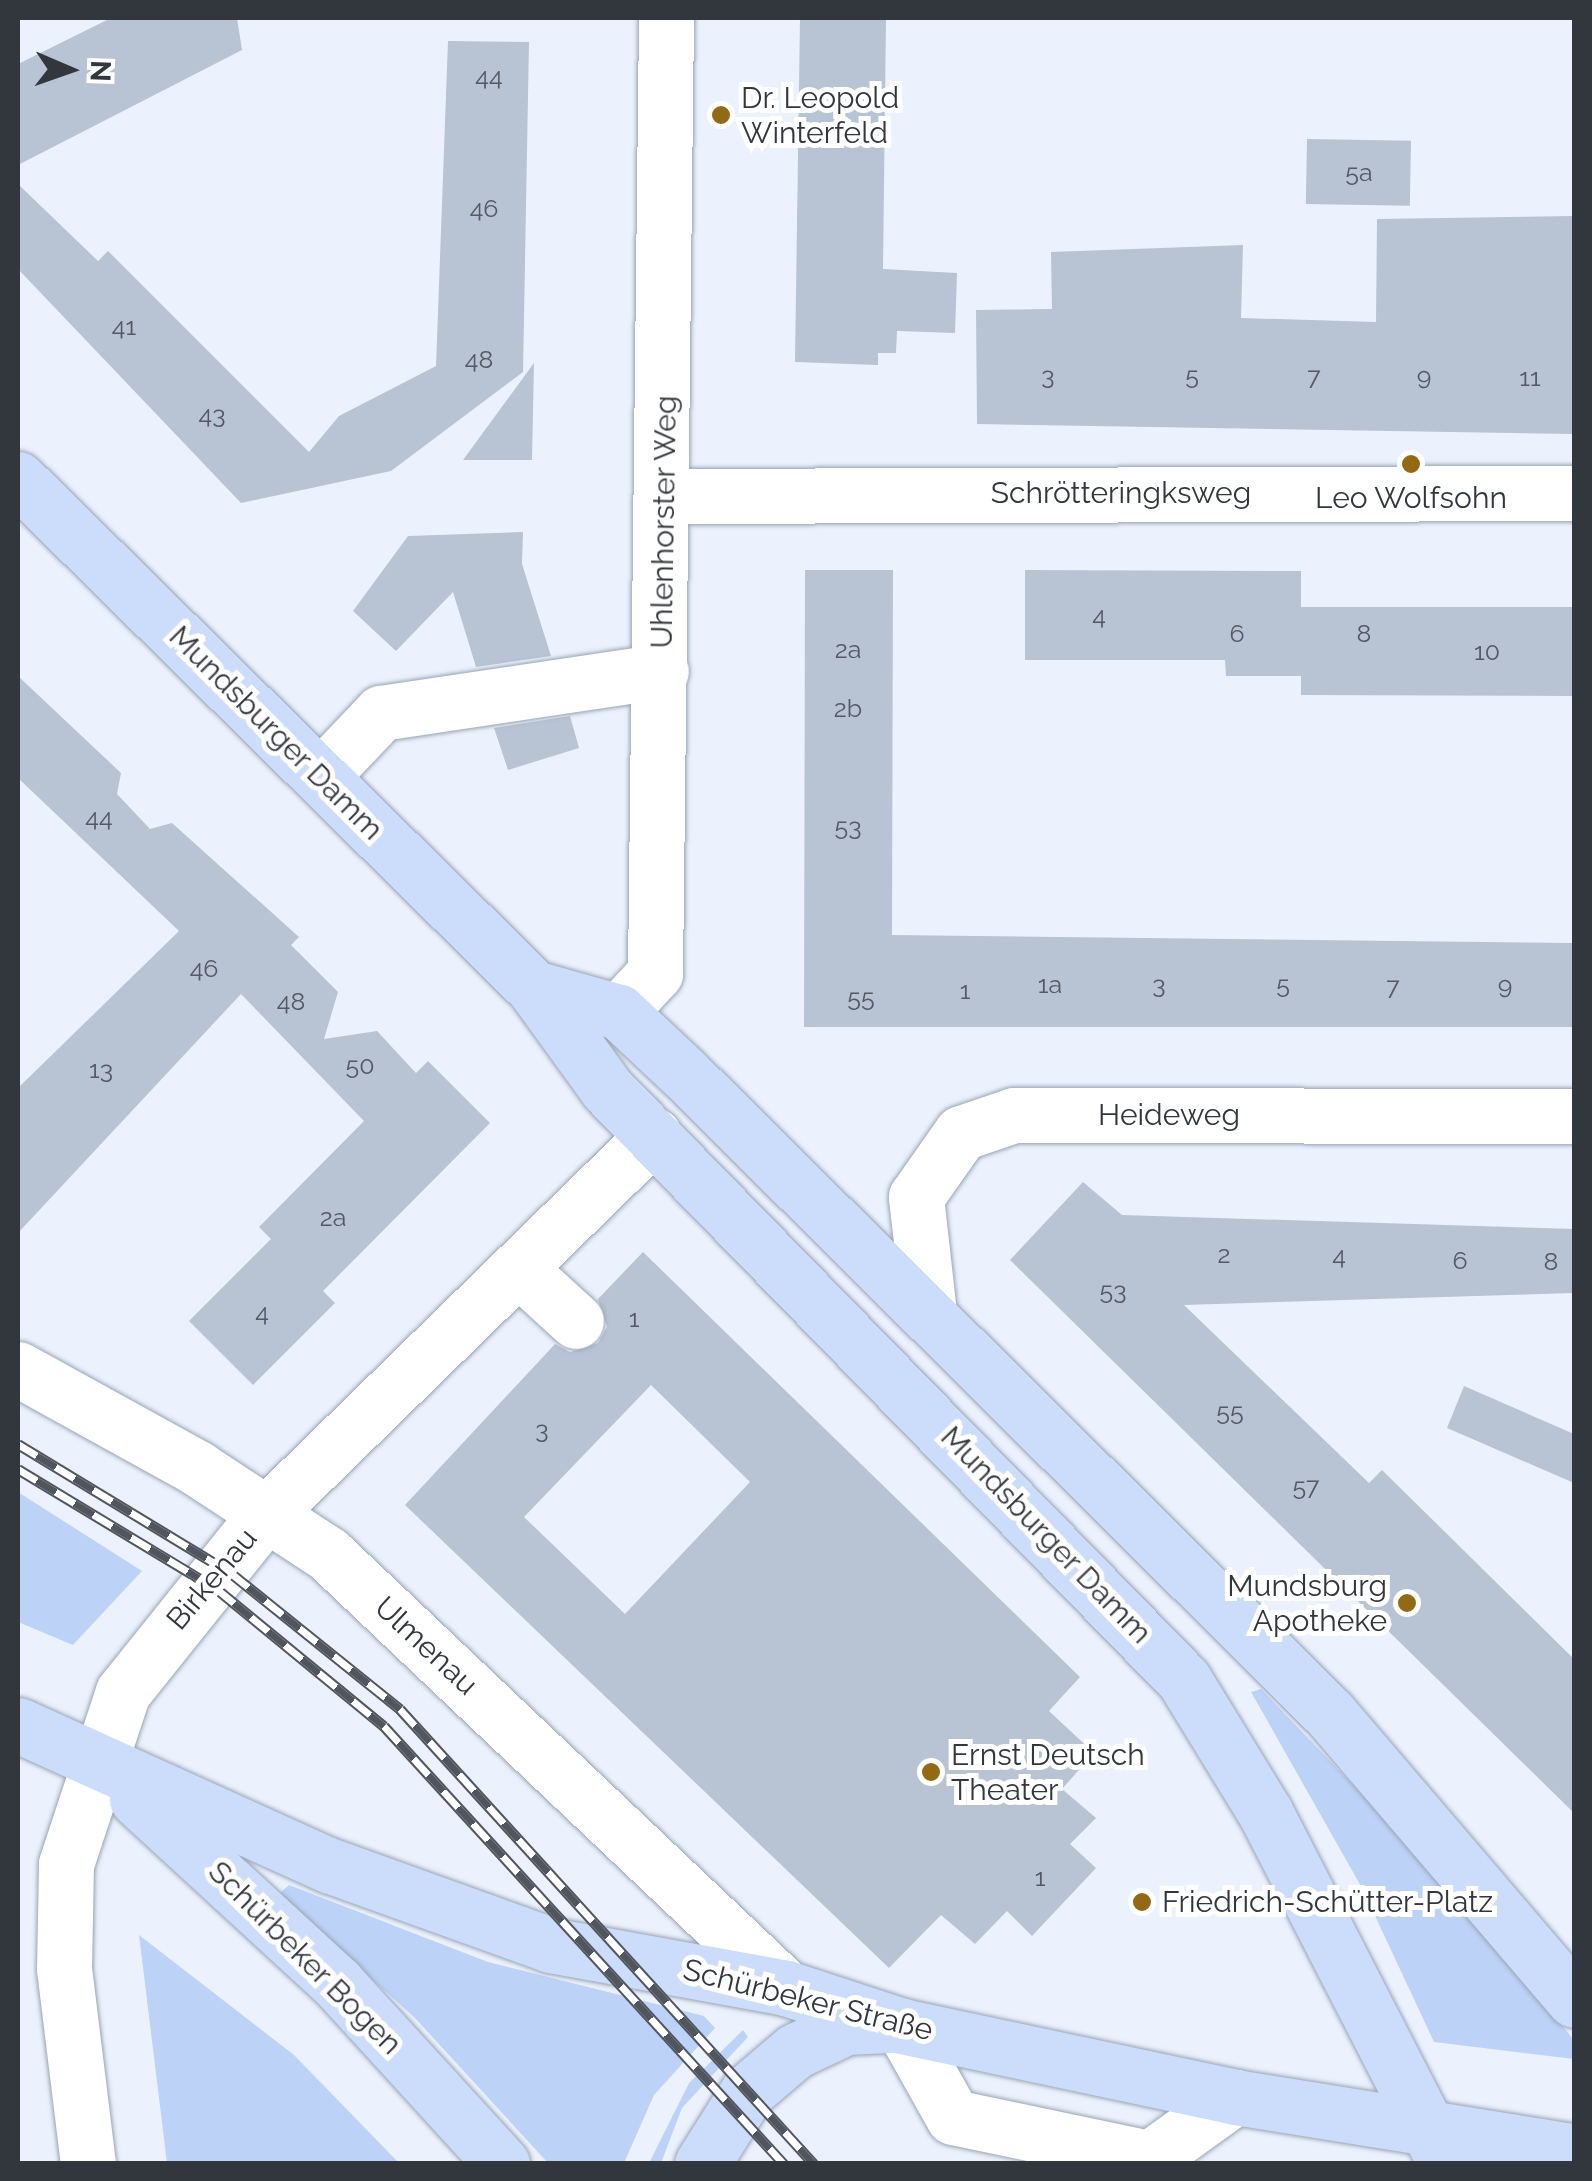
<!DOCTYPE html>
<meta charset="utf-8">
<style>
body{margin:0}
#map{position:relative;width:1592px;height:2181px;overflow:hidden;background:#ebf2fd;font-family:Raleway,sans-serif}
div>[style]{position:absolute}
.green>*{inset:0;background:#bcd3f7}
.building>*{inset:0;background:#b8c3d4;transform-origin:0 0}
.roads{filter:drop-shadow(0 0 2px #99a4b5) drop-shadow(0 0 2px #99a4b5)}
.minor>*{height:55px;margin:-27.5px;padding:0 27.5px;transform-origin:27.5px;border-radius:27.5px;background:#fff}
.major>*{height:55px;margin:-27.5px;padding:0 27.5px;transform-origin:27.5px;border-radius:27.5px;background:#cbddfa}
.rail>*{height:11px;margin-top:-5.5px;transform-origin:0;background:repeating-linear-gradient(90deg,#fff 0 22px,#51565e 0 44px);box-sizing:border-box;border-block:2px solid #51565e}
.dots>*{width:28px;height:28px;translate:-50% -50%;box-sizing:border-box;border:5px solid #fff;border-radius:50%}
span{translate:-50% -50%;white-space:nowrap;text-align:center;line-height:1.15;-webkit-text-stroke:10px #fff;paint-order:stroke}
.number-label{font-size:25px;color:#545963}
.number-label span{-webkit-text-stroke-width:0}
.poi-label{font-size:30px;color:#32363d}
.left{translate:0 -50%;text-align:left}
.right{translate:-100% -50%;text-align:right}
.street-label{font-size:30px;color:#32363d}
.frame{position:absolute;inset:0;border:20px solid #32363d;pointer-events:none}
.north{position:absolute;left:20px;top:20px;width:100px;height:100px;-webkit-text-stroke:8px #fff;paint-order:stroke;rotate:92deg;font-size:28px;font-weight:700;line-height:40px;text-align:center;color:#32363d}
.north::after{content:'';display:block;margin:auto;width:35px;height:45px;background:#32363d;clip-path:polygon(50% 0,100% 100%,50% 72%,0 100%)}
</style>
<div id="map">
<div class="green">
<i style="clip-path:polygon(18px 1492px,142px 1571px,73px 1645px,18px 1622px)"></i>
<i style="clip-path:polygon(1261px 1689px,1426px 1861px,1574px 2040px,1574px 2059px,1434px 2042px,1362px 1888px,1251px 1692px)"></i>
<i style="clip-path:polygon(289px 1885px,488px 1962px,704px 2016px,715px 2028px,654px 2095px,624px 2163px,548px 2163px,414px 2017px,287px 1903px,281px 1892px)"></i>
<i style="clip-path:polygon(139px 1935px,294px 2055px,399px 2163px,167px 2163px)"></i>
<i style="clip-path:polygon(743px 2030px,748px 2037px,682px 2108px,661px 2163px,649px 2163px,689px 2083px)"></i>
</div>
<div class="building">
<i style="clip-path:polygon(111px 18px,237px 18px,242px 50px,18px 165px,18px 64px)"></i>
<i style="clip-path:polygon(800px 18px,886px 18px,883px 269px,957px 273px,955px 333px,897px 331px,896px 353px,878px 353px,878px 365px,795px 362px)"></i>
<i style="clip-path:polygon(448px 41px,529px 42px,523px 372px,391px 471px,241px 503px,18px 269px,18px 184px,98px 261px,108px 251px,309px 452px,339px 416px,436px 366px)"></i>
<i style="left:1307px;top:139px;width:104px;height:65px;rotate:1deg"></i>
<i style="clip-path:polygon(1574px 216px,1574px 434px,977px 424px,976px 310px,1052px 309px,1051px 252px,1243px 245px,1241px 318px,1376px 322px,1377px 219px)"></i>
<i style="clip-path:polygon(534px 363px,532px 460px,463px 460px)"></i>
<i style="clip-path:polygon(523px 532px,522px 564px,551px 656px,476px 667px,453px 592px,396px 651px,353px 611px,408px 536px)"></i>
<i style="clip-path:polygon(805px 570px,893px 570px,892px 935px,1574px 943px,1574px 1027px,804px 1027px)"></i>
<i style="clip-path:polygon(1025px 570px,1301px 571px,1301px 607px,1574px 607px,1574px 696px,1301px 695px,1301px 676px,1226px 676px,1225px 660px,1025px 660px)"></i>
<i style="clip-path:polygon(18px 676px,121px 773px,117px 794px,150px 829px,172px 823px,299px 937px,291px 945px,338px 992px,324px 1039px,377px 1031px,416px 1073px,428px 1061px,490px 1123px,323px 1291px,335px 1303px,253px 1385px,189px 1321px,271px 1239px,259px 1227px,364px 1121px,241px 994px,18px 1233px,18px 1088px,179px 931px,18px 778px)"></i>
<i style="clip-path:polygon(570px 716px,579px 748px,508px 770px,494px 728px)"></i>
<i style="clip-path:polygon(1083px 1182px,1122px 1215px,1574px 1229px,1574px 1293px,1184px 1305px,1369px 1483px,1382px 1470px,1574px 1659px,1574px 1813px,1010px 1260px)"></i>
<i style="clip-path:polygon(evenodd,643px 1252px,1080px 1677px,1049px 1711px,1094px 1753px,1062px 1789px,1096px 1818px,1070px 1844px,1096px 1868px,1032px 1936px,1007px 1911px,975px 1944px,941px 1915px,889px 1968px,405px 1505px,555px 1344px,570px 1352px,598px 1343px,607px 1327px,598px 1299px,643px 1252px,651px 1385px,750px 1482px,625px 1614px,524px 1517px,651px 1385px)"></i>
<i style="clip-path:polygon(1464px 1386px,1574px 1434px,1574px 1483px,1447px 1428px)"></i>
</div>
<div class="roads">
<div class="minor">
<i style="left:667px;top:496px;width:907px;rotate:-0.19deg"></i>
<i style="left:321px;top:776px;width:87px;rotate:-46.4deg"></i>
<i style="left:381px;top:713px;width:283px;rotate:-8.5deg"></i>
<i style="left:619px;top:1012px;width:53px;rotate:-47.3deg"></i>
<i style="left:655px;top:973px;width:955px;rotate:-89.34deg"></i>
<i style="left:519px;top:1269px;width:77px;rotate:42.4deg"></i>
<i style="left:929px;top:1313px;width:117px;rotate:-96.4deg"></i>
<i style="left:916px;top:1197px;width:78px;rotate:-54.9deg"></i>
<i style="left:961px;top:1133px;width:56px;rotate:-18.8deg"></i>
<i style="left:1014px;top:1115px;width:560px;rotate:0.1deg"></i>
<i style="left:18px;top:1369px;width:205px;rotate:28.9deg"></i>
<i style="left:197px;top:1468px;width:157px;rotate:33.3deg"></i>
<i style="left:328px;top:1554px;width:631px;rotate:43.46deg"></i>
<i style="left:902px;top:2026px;width:104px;rotate:60.7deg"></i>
<i style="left:953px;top:2117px;width:201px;rotate:11.8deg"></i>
<i style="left:1150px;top:2158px;width:105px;rotate:-35.7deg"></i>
<i style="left:88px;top:2164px;width:196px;rotate:-97deg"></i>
<i style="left:64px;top:1969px;width:105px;rotate:-88.9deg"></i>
<i style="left:66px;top:1864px;width:181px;rotate:-71.7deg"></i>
<i style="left:123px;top:1692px;width:226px;rotate:-51.3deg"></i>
<i style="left:264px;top:1516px;width:545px;rotate:-44.33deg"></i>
</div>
<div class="major">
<i style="left:18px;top:479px;width:725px;rotate:44.61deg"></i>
<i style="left:534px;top:988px;width:125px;rotate:54.1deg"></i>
<i style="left:607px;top:1089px;width:826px;rotate:45.69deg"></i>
<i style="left:1184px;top:1680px;width:155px;rotate:58.5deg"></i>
<i style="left:1265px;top:1812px;width:396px;rotate:62.8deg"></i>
<i style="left:534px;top:988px;width:88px;rotate:15.8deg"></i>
<i style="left:619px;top:1012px;width:89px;rotate:43.2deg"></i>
<i style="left:684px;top:1073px;width:909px;rotate:44.78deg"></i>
<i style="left:1329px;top:1713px;width:377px;rotate:49.5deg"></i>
<i style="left:18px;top:1725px;width:343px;rotate:24.3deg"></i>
<i style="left:331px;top:1866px;width:233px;rotate:19.8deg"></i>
<i style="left:550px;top:1945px;width:240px;rotate:10.3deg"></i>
<i style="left:786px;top:1988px;width:122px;rotate:18.1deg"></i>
<i style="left:902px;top:2026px;width:340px;rotate:12deg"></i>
<i style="left:1235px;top:2097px;width:343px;rotate:9.1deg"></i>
<i style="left:137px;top:1799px;width:272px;rotate:42.6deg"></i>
<i style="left:337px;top:1983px;width:245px;rotate:47.6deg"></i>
<i style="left:702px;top:2164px;width:86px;rotate:-57.8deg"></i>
<i style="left:748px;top:2091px;width:62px;rotate:-40.4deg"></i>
<i style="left:795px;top:2051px;width:56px;rotate:-25.2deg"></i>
<i style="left:846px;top:2027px;width:43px;rotate:-2.7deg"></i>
</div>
</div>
<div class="rail">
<i style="left:18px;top:1444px;width:249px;rotate:31.2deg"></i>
<i style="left:231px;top:1573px;width:217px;rotate:38.8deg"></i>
<i style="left:400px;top:1709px;width:615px;rotate:47.7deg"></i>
<i style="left:18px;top:1469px;width:232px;rotate:31.1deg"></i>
<i style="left:217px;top:1589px;width:216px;rotate:39.4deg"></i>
<i style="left:384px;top:1726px;width:593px;rotate:47.6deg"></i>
</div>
<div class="dots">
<i style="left:721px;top:115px;background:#946914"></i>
<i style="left:1411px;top:464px;background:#946914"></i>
<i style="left:1407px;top:1603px;background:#946914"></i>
<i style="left:931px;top:1772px;background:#946914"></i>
<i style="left:1142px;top:1902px;background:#946914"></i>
</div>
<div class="number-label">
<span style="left:489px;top:76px">44</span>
<span style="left:1359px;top:172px">5a</span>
<span style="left:484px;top:208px">46</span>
<span style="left:124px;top:326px">41</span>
<span style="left:479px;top:359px">48</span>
<span style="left:1048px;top:375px">3</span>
<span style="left:1192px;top:375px">5</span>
<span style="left:1314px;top:376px">7</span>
<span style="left:1424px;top:376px">9</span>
<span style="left:1530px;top:377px">11</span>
<span style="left:212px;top:414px">43</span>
<span style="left:1099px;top:615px">4</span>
<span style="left:1237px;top:633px">6</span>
<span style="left:1364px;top:633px">8</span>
<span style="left:848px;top:649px">2a</span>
<span style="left:1487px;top:651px">10</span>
<span style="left:848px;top:708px">2b</span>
<span style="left:99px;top:817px">44</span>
<span style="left:848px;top:826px">53</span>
<span style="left:204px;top:968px">46</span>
<span style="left:1050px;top:984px">1a</span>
<span style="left:1159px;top:984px">3</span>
<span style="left:1283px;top:984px">5</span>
<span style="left:1505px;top:985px">9</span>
<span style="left:1393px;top:986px">7</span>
<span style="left:965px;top:990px">1</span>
<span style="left:861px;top:997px">55</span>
<span style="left:291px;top:1001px">48</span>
<span style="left:360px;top:1065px">50</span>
<span style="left:101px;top:1069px">13</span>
<span style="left:333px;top:1217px">2a</span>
<span style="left:1224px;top:1254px">2</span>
<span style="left:1339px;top:1255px">4</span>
<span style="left:1460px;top:1260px">6</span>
<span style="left:1551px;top:1261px">8</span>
<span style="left:1113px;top:1290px">53</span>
<span style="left:262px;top:1312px">4</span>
<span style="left:634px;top:1318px">1</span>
<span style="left:1230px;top:1411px">55</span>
<span style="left:542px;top:1429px">3</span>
<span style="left:1306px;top:1486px">57</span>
<span style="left:1040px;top:1877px">1</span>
</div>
<div class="poi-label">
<span class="left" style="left:741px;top:115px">Dr. Leopold<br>Winterfeld</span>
<span style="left:1411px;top:498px">Leo Wolfsohn</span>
<span class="right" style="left:1387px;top:1603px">Mundsburg<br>Apotheke</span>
<span class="left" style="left:951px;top:1772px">Ernst Deutsch<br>Theater</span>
<span class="left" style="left:1162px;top:1902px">Friedrich-Schütter-Platz</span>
</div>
<div class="street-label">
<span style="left:1121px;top:493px">Schrötteringksweg</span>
<span style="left:664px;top:522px;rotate:-89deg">Uhlenhorster Weg</span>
<span style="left:276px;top:733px;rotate:45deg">Mundsburger Damm</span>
<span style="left:1169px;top:1115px">Heideweg</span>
<span style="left:1046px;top:1535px;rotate:46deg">Mundsburger Damm</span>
<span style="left:212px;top:1579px;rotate:-50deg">Birkenau</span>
<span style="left:426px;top:1646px;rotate:43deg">Ulmenau</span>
<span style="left:305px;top:1958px;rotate:45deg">Schürbeker Bogen</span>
<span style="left:808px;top:2000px;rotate:14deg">Schürbeker Straße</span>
</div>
<div class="frame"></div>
<div class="north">N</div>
</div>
